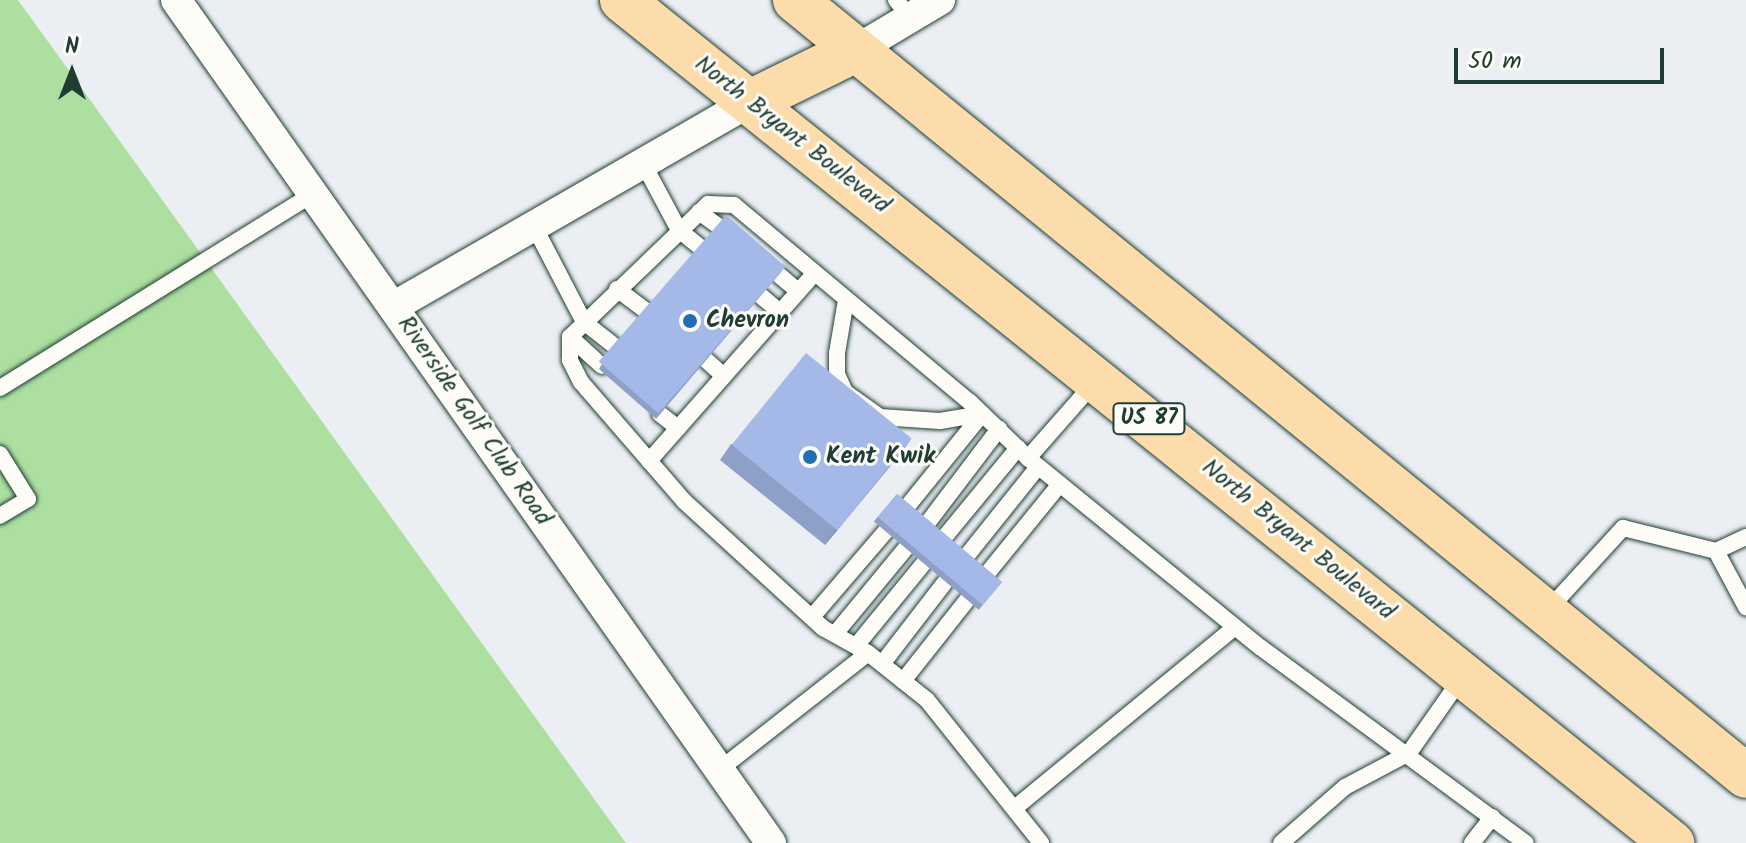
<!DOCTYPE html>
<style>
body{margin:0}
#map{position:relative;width:1746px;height:843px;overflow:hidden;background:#ebeff4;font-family:Kalam,sans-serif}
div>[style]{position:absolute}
.green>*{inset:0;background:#acdfa0}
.roads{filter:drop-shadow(0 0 2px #1f3d34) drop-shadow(0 0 2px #1f3d34)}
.lane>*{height:16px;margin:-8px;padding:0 8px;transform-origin:8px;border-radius:8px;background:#fdfcf7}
.street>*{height:30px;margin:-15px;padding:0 15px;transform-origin:15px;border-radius:15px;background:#fdfcf7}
.highway>*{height:44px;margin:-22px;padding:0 22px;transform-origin:22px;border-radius:22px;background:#fddcac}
.wall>*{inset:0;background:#8e9fc8;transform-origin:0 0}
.shaded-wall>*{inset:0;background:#7482a2}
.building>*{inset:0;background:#a5b9e8;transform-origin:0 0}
.dots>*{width:22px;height:22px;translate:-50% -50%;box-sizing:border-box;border:4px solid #fdfcf7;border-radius:50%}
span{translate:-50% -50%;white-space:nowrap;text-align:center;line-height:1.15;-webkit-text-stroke:6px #fdfcf7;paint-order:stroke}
.shield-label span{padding:2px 6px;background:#fdfcf7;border:2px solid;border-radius:6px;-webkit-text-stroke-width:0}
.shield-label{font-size:22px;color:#1f3d34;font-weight:700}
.street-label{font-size:24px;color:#1f3d34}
.poi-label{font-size:24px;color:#1f3d34;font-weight:700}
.left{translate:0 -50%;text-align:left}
.north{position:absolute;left:32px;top:32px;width:80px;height:80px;-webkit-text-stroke:6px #fdfcf7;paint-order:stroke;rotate:0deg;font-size:22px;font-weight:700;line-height:32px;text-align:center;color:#1f3d34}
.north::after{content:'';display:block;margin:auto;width:28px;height:36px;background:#1f3d34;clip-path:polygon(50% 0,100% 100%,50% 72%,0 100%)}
.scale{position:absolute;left:1454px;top:48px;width:210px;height:36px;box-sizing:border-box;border:4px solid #1f3d34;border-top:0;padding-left:10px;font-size:24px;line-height:28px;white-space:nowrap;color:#1f3d34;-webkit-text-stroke:6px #fdfcf7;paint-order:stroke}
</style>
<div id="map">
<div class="green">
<i style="clip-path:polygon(0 0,18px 0,626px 843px,0 843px)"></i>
</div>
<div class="roads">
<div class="lane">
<i style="left:896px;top:0;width:22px;rotate:51deg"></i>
<i style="left:643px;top:163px;width:76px;rotate:61.8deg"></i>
<i style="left:679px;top:230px;width:27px;rotate:39deg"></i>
<i style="left:699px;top:212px;width:24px;rotate:36deg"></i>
<i style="left:534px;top:226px;width:108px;rotate:62.5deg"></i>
<i style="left:584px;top:322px;width:42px;rotate:38.2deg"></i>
<i style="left:779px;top:275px;width:25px;rotate:40deg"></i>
<i style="left:617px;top:289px;width:38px;rotate:37deg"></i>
<i style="left:761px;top:296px;width:25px;rotate:40deg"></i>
<i style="left:846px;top:300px;width:54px;rotate:99.6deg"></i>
<i style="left:837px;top:353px;width:21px;rotate:90deg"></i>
<i style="left:837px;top:374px;width:20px;rotate:66deg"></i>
<i style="left:845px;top:392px;width:43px;rotate:35.5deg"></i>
<i style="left:880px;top:417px;width:60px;rotate:3.8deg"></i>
<i style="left:940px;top:421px;width:43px;rotate:-9.5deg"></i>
<i style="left:570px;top:337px;width:43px;rotate:42.2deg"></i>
<i style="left:706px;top:360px;width:24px;rotate:42deg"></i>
<i style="left:1094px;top:383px;width:100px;rotate:131.3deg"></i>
<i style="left:1028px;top:458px;width:299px;rotate:39.2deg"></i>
<i style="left:1260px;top:647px;width:330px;rotate:36.4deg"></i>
<i style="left:0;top:388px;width:368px;rotate:-31.8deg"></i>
<i style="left:660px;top:414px;width:23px;rotate:38deg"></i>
<i style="left:0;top:454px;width:53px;rotate:58.1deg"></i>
<i style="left:28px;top:499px;width:33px;rotate:149deg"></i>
<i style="left:649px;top:461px;width:249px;rotate:-48.6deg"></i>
<i style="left:906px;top:508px;width:121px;rotate:-51deg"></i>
<i style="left:926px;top:525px;width:121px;rotate:-52.8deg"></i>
<i style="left:943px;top:539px;width:118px;rotate:-50.5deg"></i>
<i style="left:1716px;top:551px;width:64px;rotate:61.8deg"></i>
<i style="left:965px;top:558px;width:117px;rotate:-51.3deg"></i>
<i style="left:986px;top:575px;width:117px;rotate:-50.9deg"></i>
<i style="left:1547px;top:611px;width:113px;rotate:-47.5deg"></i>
<i style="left:1623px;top:528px;width:96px;rotate:13.9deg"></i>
<i style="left:1716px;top:551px;width:33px;rotate:-25deg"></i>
<i style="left:812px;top:617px;width:113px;rotate:-49.3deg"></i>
<i style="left:835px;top:634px;width:112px;rotate:-50.5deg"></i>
<i style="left:856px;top:646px;width:107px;rotate:-50.7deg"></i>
<i style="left:868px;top:653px;width:51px;rotate:-150.9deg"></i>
<i style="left:823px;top:628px;width:188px;rotate:-137.6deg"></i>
<i style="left:684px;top:501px;width:157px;rotate:-130.9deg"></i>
<i style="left:581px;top:382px;width:25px;rotate:-117deg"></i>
<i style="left:570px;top:360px;width:23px;rotate:-90deg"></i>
<i style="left:570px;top:337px;width:192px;rotate:-43.9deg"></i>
<i style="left:708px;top:204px;width:26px;rotate:2deg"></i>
<i style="left:734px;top:205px;width:307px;rotate:39.9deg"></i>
<i style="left:970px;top:402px;width:81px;rotate:44deg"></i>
<i style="left:882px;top:664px;width:105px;rotate:-52.4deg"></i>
<i style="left:903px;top:681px;width:103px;rotate:-51.7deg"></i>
<i style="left:719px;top:770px;width:189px;rotate:-38.1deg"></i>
<i style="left:868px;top:653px;width:75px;rotate:38.5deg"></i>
<i style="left:927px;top:700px;width:183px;rotate:51.4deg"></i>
<i style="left:1016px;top:807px;width:283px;rotate:-39.4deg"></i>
<i style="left:1281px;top:843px;width:85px;rotate:-41.2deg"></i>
<i style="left:1345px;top:787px;width:72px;rotate:-28deg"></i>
<i style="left:1409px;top:753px;width:94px;rotate:-55deg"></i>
<i style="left:1472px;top:843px;width:33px;rotate:-52deg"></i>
</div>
<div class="street">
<i style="left:176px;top:0;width:1032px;rotate:54.79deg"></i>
<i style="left:856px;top:50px;width:98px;rotate:-30.8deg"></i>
<i style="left:393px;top:307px;width:412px;rotate:-29.9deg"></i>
</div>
<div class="highway">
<i style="left:622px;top:0;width:1347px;rotate:38.76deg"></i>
<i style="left:795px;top:0;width:1227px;rotate:39.21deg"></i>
<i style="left:750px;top:102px;width:118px;rotate:-26.1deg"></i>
</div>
</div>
<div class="wall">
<i style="clip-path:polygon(782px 271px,656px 419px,599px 369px,602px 364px)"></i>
<i style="clip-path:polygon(911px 439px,900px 454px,825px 545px,720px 460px,731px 444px)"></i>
<i style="left:897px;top:494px;width:137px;height:36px;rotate:40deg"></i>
</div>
<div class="shaded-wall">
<i style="clip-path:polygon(911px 439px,900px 454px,825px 545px,836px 530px)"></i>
</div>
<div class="building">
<i style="left:726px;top:215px;width:79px;height:194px;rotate:41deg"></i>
<i style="left:806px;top:353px;width:136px;height:118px;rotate:39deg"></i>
<i style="left:897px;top:494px;width:137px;height:30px;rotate:40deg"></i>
</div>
<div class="dots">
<i style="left:690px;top:321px;background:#1f6fb2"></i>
<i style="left:810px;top:457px;background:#1f6fb2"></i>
</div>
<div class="shield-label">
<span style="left:1149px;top:419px">US 87</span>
</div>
<div class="street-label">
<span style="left:792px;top:135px;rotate:38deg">North Bryant Boulevard</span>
<span style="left:474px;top:421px;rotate:55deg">Riverside Golf Club Road</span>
<span style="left:1298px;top:540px;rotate:39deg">North Bryant Boulevard</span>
</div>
<div class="poi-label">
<span class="left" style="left:706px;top:321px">Chevron</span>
<span class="left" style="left:826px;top:457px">Kent Kwik</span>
</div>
<div class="north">N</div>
<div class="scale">50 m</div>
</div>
